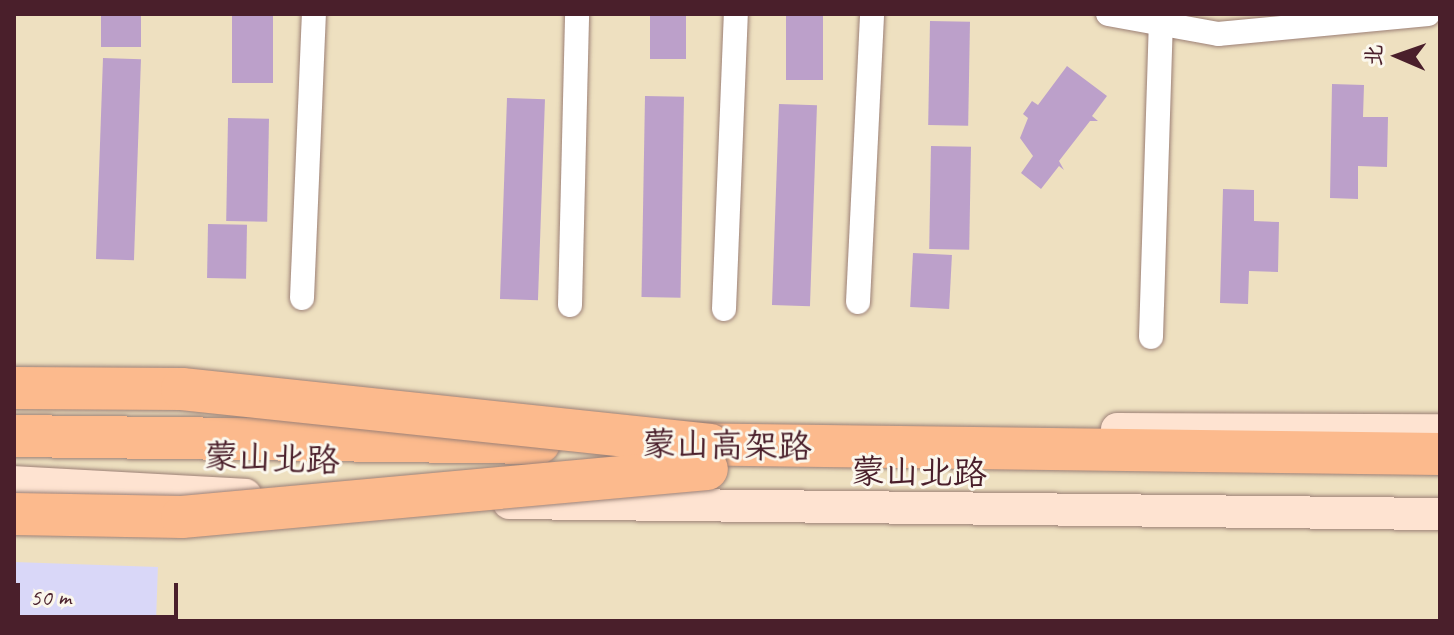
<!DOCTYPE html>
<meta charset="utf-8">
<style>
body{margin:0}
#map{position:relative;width:1454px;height:635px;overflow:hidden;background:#eee0c0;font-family:Caveat,"LXGW WenKai TC",sans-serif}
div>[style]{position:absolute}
.built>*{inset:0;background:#d9d7f8;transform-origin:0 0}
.building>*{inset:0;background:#bca0ca;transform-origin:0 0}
.roads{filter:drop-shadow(0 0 2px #9c8076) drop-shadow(0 0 2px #9c8076)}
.street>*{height:24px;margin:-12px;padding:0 12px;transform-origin:12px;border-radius:12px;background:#fff}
.secondary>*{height:32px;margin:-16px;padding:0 16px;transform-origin:16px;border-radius:16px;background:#fee3d1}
.highway>*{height:42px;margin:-21px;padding:0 21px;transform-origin:21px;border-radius:21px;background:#fcba8d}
.bridges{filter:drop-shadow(0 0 2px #9c8076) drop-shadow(0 0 2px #9c8076)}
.highway-bridge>*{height:42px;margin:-21px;padding:0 21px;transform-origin:21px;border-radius:21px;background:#fcba8d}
span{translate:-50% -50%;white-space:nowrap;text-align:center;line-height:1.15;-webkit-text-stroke:6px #fbf7ec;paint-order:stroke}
.street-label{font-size:34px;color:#4a1f2b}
.frame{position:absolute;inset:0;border:16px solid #4a1f2b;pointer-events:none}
.north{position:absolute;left:1358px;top:16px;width:80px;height:80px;-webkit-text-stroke:6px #fbf7ec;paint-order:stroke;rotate:272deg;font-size:22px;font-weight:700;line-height:32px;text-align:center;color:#4a1f2b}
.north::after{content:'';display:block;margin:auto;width:28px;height:36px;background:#4a1f2b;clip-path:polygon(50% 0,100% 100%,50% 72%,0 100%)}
.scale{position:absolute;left:16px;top:583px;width:162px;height:36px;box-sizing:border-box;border:4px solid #4a1f2b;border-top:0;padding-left:10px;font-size:24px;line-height:28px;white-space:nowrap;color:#4a1f2b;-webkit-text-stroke:6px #fbf7ec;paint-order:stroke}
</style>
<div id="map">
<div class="built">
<i style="left:14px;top:562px;width:144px;height:59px;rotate:2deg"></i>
</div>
<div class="building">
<i style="left:101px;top:14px;width:40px;height:33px"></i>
<i style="left:232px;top:14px;width:41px;height:69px"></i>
<i style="left:650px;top:14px;width:36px;height:45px"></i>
<i style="left:786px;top:14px;width:37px;height:66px"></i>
<i style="left:930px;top:21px;width:40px;height:104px;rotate:1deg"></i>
<i style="left:103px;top:58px;width:38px;height:201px;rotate:2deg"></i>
<i style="clip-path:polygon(1067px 66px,1107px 96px,1092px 116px,1098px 121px,1090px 121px,1059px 161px,1064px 170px,1059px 166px,1041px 189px,1021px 173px,1033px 156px,1020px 138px,1028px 118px,1023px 114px,1032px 101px,1038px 105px)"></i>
<i style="clip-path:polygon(1332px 84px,1364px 85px,1363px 117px,1388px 117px,1387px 167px,1358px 166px,1358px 199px,1330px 198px)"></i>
<i style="left:645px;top:96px;width:39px;height:201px;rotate:1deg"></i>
<i style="left:507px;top:98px;width:38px;height:201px;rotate:2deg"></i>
<i style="left:779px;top:104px;width:38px;height:201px;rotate:2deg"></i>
<i style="left:228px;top:118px;width:41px;height:103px;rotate:1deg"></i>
<i style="left:931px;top:146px;width:40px;height:103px;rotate:1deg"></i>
<i style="clip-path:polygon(1223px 189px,1254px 190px,1254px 221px,1279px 222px,1278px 272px,1249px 271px,1248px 304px,1220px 303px)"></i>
<i style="left:208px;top:224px;width:39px;height:54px;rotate:1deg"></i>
<i style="left:913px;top:253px;width:39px;height:54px;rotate:3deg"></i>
</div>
<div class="roads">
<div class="street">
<i style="left:1108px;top:14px;width:112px;rotate:10.3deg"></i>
<i style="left:1218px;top:34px;width:211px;rotate:-5.4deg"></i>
<i style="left:302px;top:298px;width:284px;rotate:-87.6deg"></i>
<i style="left:858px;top:302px;width:288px;rotate:-87.2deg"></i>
<i style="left:570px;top:305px;width:291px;rotate:-88.6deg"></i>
<i style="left:724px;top:309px;width:295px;rotate:-87.7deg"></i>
<i style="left:1151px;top:337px;width:313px;rotate:-88.2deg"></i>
</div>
<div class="secondary">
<i style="left:1117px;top:429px;width:323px;rotate:0.2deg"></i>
<i style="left:14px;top:482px;width:232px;rotate:3.2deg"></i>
<i style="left:509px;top:503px;width:931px;rotate:0.68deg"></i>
</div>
<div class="highway">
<i style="left:14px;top:436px;width:525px;rotate:0.76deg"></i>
<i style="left:673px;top:444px;width:767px;rotate:0.75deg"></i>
</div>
</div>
<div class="bridges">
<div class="highway-bridge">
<i style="left:14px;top:388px;width:168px;rotate:0.3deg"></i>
<i style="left:182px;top:389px;width:531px;rotate:6.05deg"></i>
<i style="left:14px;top:514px;width:168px;rotate:1deg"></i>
<i style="left:182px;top:517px;width:527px;rotate:-5.22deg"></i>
</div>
</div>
<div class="street-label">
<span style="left:727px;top:445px;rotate:1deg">蒙山高架路</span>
<span style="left:272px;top:458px;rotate:2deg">蒙山北路</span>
<span style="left:919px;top:472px;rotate:1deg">蒙山北路</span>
</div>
<div class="frame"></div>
<div class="north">北</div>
<div class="scale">50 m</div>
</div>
